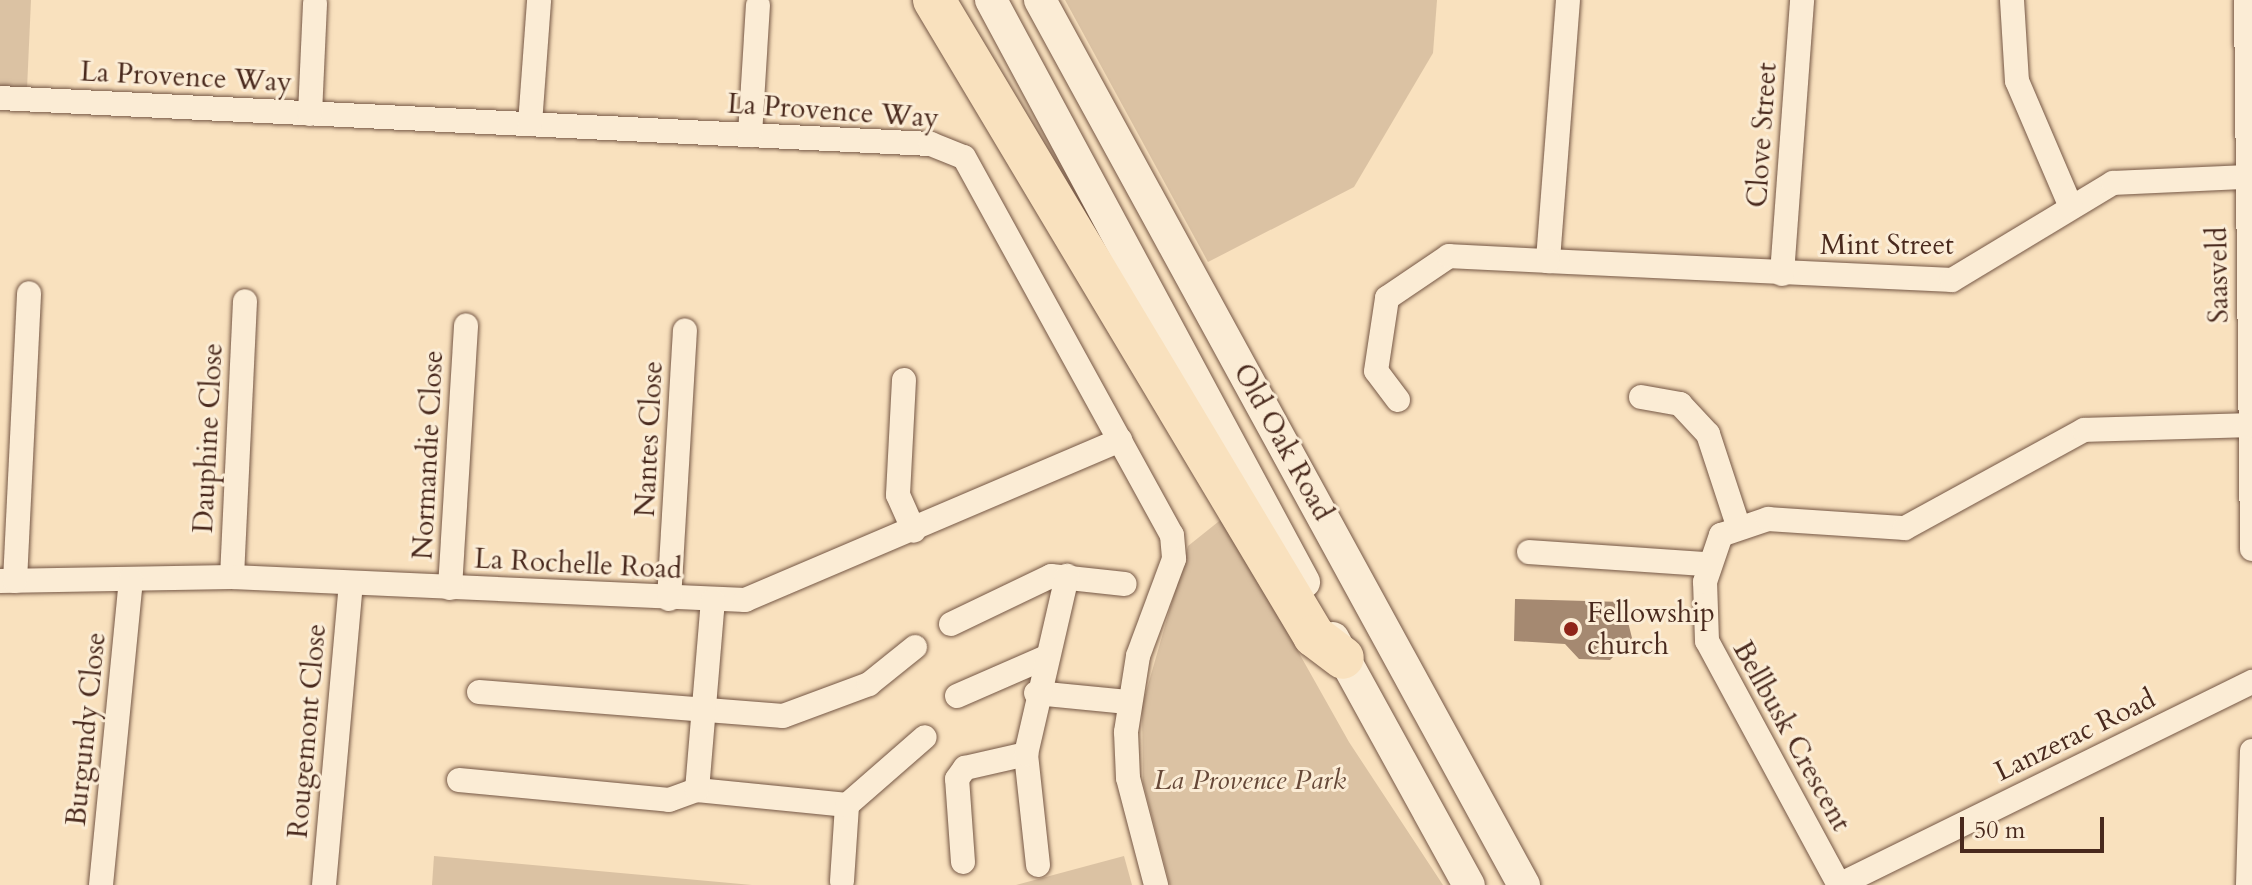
<!DOCTYPE html>
<style>
body{margin:0}
#map{position:relative;width:2252px;height:885px;overflow:hidden;background:#f9e1be;font-family:Cardo,serif}
div>[style]{position:absolute}
.green>*{inset:0;background:#dbc2a3}
.building>*{inset:0;background:#a58971}
.roads{filter:drop-shadow(0 0 2px #755745) drop-shadow(0 0 2px #755745)}
.street>*{height:24px;margin:-12px;padding:0 12px;transform-origin:12px;border-radius:12px;background:#fbecd5}
.secondary>*{height:32px;margin:-16px;padding:0 16px;transform-origin:16px;border-radius:16px;background:#fbecd5}
.highway>*{height:42px;margin:-21px;padding:0 21px;transform-origin:21px;border-radius:21px;background:#f9e1be}
.dots>*{width:22px;height:22px;translate:-50% -50%;box-sizing:border-box;border:4px solid #fbecd5;border-radius:50%}
span{translate:-50% -50%;white-space:nowrap;text-align:center;line-height:1.15;-webkit-text-stroke:6px #fbecd5;paint-order:stroke}
.street-label{font-size:28px;color:#49291d}
.poi-label{font-size:28px;color:#49291d}
.left{translate:0 -50%;text-align:left}
.park-label{font-size:28px;color:#664838;font-style:italic}
.scale{position:absolute;left:1960px;top:817px;width:144px;height:36px;box-sizing:border-box;border:4px solid #49291d;border-top:0;padding-left:10px;font-size:24px;line-height:28px;white-space:nowrap;color:#49291d;-webkit-text-stroke:6px #fbecd5;paint-order:stroke}
</style>
<div id="map">
<div class="green">
<i style="clip-path:polygon(0 0,31px 0,27px 89px,0 87px)"></i>
<i style="clip-path:polygon(1065px 0,1437px 0,1433px 53px,1354px 187px,1208px 262px)"></i>
<i style="clip-path:polygon(1223px 518px,1349px 742px,1443px 885px,1170px 885px,1143px 782px,1142px 706px,1188px 546px)"></i>
<i style="clip-path:polygon(434px 856px,752px 885px,432px 885px)"></i>
<i style="clip-path:polygon(1124px 856px,1132px 885px,1016px 885px)"></i>
</div>
<div class="building">
<i style="clip-path:polygon(1515px 599px,1623px 602px,1632px 638px,1610px 660px,1579px 659px,1565px 644px,1514px 641px)"></i>
</div>
<div class="roads">
<div class="street">
<i style="left:1568px;top:0;width:262px;rotate:94.4deg"></i>
<i style="left:1548px;top:261px;width:404px;rotate:2.7deg"></i>
<i style="left:1952px;top:280px;width:188px;rotate:-31.1deg"></i>
<i style="left:2113px;top:183px;width:134px;rotate:-2.6deg"></i>
<i style="left:2012px;top:0;width:81px;rotate:86.5deg"></i>
<i style="left:2017px;top:81px;width:137px;rotate:66.8deg"></i>
<i style="left:2246px;top:0;width:549px;rotate:89.37deg"></i>
<i style="left:0;top:98px;width:932px;rotate:2.83deg"></i>
<i style="left:931px;top:144px;width:35px;rotate:22deg"></i>
<i style="left:964px;top:157px;width:431px;rotate:61.2deg"></i>
<i style="left:1172px;top:535px;width:24px;rotate:85deg"></i>
<i style="left:1174px;top:559px;width:103px;rotate:110.4deg"></i>
<i style="left:1138px;top:656px;width:77px;rotate:99deg"></i>
<i style="left:1126px;top:732px;width:46px;rotate:87.5deg"></i>
<i style="left:1128px;top:778px;width:111px;rotate:75.3deg"></i>
<i style="left:310px;top:114px;width:111px;rotate:-87.4deg"></i>
<i style="left:530px;top:124px;width:124px;rotate:-85.8deg"></i>
<i style="left:750px;top:135px;width:130px;rotate:-86.5deg"></i>
<i style="left:1782px;top:274px;width:275px;rotate:-85.8deg"></i>
<i style="left:904px;top:380px;width:115px;rotate:93deg"></i>
<i style="left:898px;top:495px;width:39px;rotate:66deg"></i>
<i style="left:1641px;top:397px;width:40px;rotate:10deg"></i>
<i style="left:1680px;top:404px;width:41px;rotate:47deg"></i>
<i style="left:1708px;top:434px;width:96px;rotate:71.8deg"></i>
<i style="left:1398px;top:400px;width:36px;rotate:-127deg"></i>
<i style="left:1376px;top:371px;width:74px;rotate:-81.4deg"></i>
<i style="left:1387px;top:298px;width:75px;rotate:-34.1deg"></i>
<i style="left:1449px;top:256px;width:99px;rotate:2.9deg"></i>
<i style="left:1529px;top:552px;width:178px;rotate:3.9deg"></i>
<i style="left:232px;top:577px;width:276px;rotate:-87.3deg"></i>
<i style="left:0;top:581px;width:232px;rotate:-1deg"></i>
<i style="left:232px;top:577px;width:514px;rotate:2.57deg"></i>
<i style="left:745px;top:600px;width:408px;rotate:-23.1deg"></i>
<i style="left:15px;top:581px;width:288px;rotate:-87.2deg"></i>
<i style="left:450px;top:588px;width:263px;rotate:-86.5deg"></i>
<i style="left:669px;top:599px;width:269px;rotate:-86.6deg"></i>
<i style="left:951px;top:624px;width:111px;rotate:-25.6deg"></i>
<i style="left:1051px;top:576px;width:74px;rotate:6.2deg"></i>
<i style="left:479px;top:692px;width:305px;rotate:4.5deg"></i>
<i style="left:783px;top:716px;width:92px;rotate:-20.4deg"></i>
<i style="left:869px;top:684px;width:59px;rotate:-38.8deg"></i>
<i style="left:1036px;top:693px;width:92px;rotate:5.6deg"></i>
<i style="left:957px;top:696px;width:95px;rotate:-23.6deg"></i>
<i style="left:459px;top:780px;width:211px;rotate:5.4deg"></i>
<i style="left:669px;top:800px;width:30px;rotate:-20deg"></i>
<i style="left:697px;top:790px;width:151px;rotate:5.7deg"></i>
<i style="left:697px;top:790px;width:190px;rotate:-85.2deg"></i>
<i style="left:963px;top:862px;width:83px;rotate:-94.1deg"></i>
<i style="left:957px;top:779px;width:14px;rotate:-54deg"></i>
<i style="left:965px;top:768px;width:63px;rotate:-12.9deg"></i>
<i style="left:1038px;top:865px;width:112px;rotate:-96.2deg"></i>
<i style="left:1026px;top:754px;width:183px;rotate:-77deg"></i>
<i style="left:842px;top:881px;width:76px;rotate:-86.2deg"></i>
<i style="left:847px;top:805px;width:103px;rotate:-41.1deg"></i>
<i style="left:101px;top:885px;width:307px;rotate:-84.4deg"></i>
<i style="left:324px;top:885px;width:303px;rotate:-84.9deg"></i>
<i style="left:1839px;top:885px;width:277px;rotate:-118.4deg"></i>
<i style="left:1707px;top:641px;width:59px;rotate:-91.9deg"></i>
<i style="left:1705px;top:582px;width:50px;rotate:-71.2deg"></i>
<i style="left:1721px;top:535px;width:50px;rotate:-18.8deg"></i>
<i style="left:1768px;top:519px;width:137px;rotate:3.8deg"></i>
<i style="left:1905px;top:528px;width:204px;rotate:-28.7deg"></i>
<i style="left:2084px;top:430px;width:166px;rotate:-1.7deg"></i>
<i style="left:1839px;top:885px;width:460px;rotate:-26.2deg"></i>
<i style="left:2248px;top:885px;width:134px;rotate:-88.3deg"></i>
</div>
<div class="secondary">
<i style="left:991px;top:0;width:661px;rotate:61.73deg"></i>
<i style="left:1040px;top:0;width:1009px;rotate:61.33deg"></i>
<i style="left:1333px;top:638px;width:282px;rotate:61.2deg"></i>
</div>
<div class="highway">
<i style="left:934px;top:0;width:741px;rotate:59.14deg"></i>
<i style="left:1314px;top:636px;width:36px;rotate:37deg"></i>
</div>
</div>
<div class="dots">
<i style="left:1571px;top:629px;background:#8f2418"></i>
</div>
<div class="street-label">
<span style="left:186px;top:77px;rotate:3deg">La Provence Way</span>
<span style="left:833px;top:111px;rotate:4deg">La Provence Way</span>
<span style="left:1762px;top:135px;rotate:-86deg">Clove Street</span>
<span style="left:1887px;top:245px">Mint Street</span>
<span style="left:2218px;top:275px;rotate:-91deg">Saasveld</span>
<span style="left:208px;top:438px;rotate:-87deg">Dauphine Close</span>
<span style="left:649px;top:439px;rotate:-87deg">Nantes Close</span>
<span style="left:1283px;top:442px;rotate:61deg">Old Oak Road</span>
<span style="left:428px;top:455px;rotate:-87deg">Normandie Close</span>
<span style="left:578px;top:564px;rotate:3deg">La Rochelle Road</span>
<span style="left:86px;top:729px;rotate:-84deg">Burgundy Close</span>
<span style="left:307px;top:731px;rotate:-85deg">Rougemont Close</span>
<span style="left:2075px;top:735px;rotate:-26deg">Lanzerac Road</span>
<span style="left:1792px;top:736px;rotate:61deg">Bellbusk Crescent</span>
</div>
<div class="poi-label">
<span class="left" style="left:1587px;top:629px">Fellowship<br>church</span>
</div>
<div class="park-label">
<span style="left:1250px;top:780px">La Provence Park</span>
</div>
<div class="scale">50 m</div>
</div>
